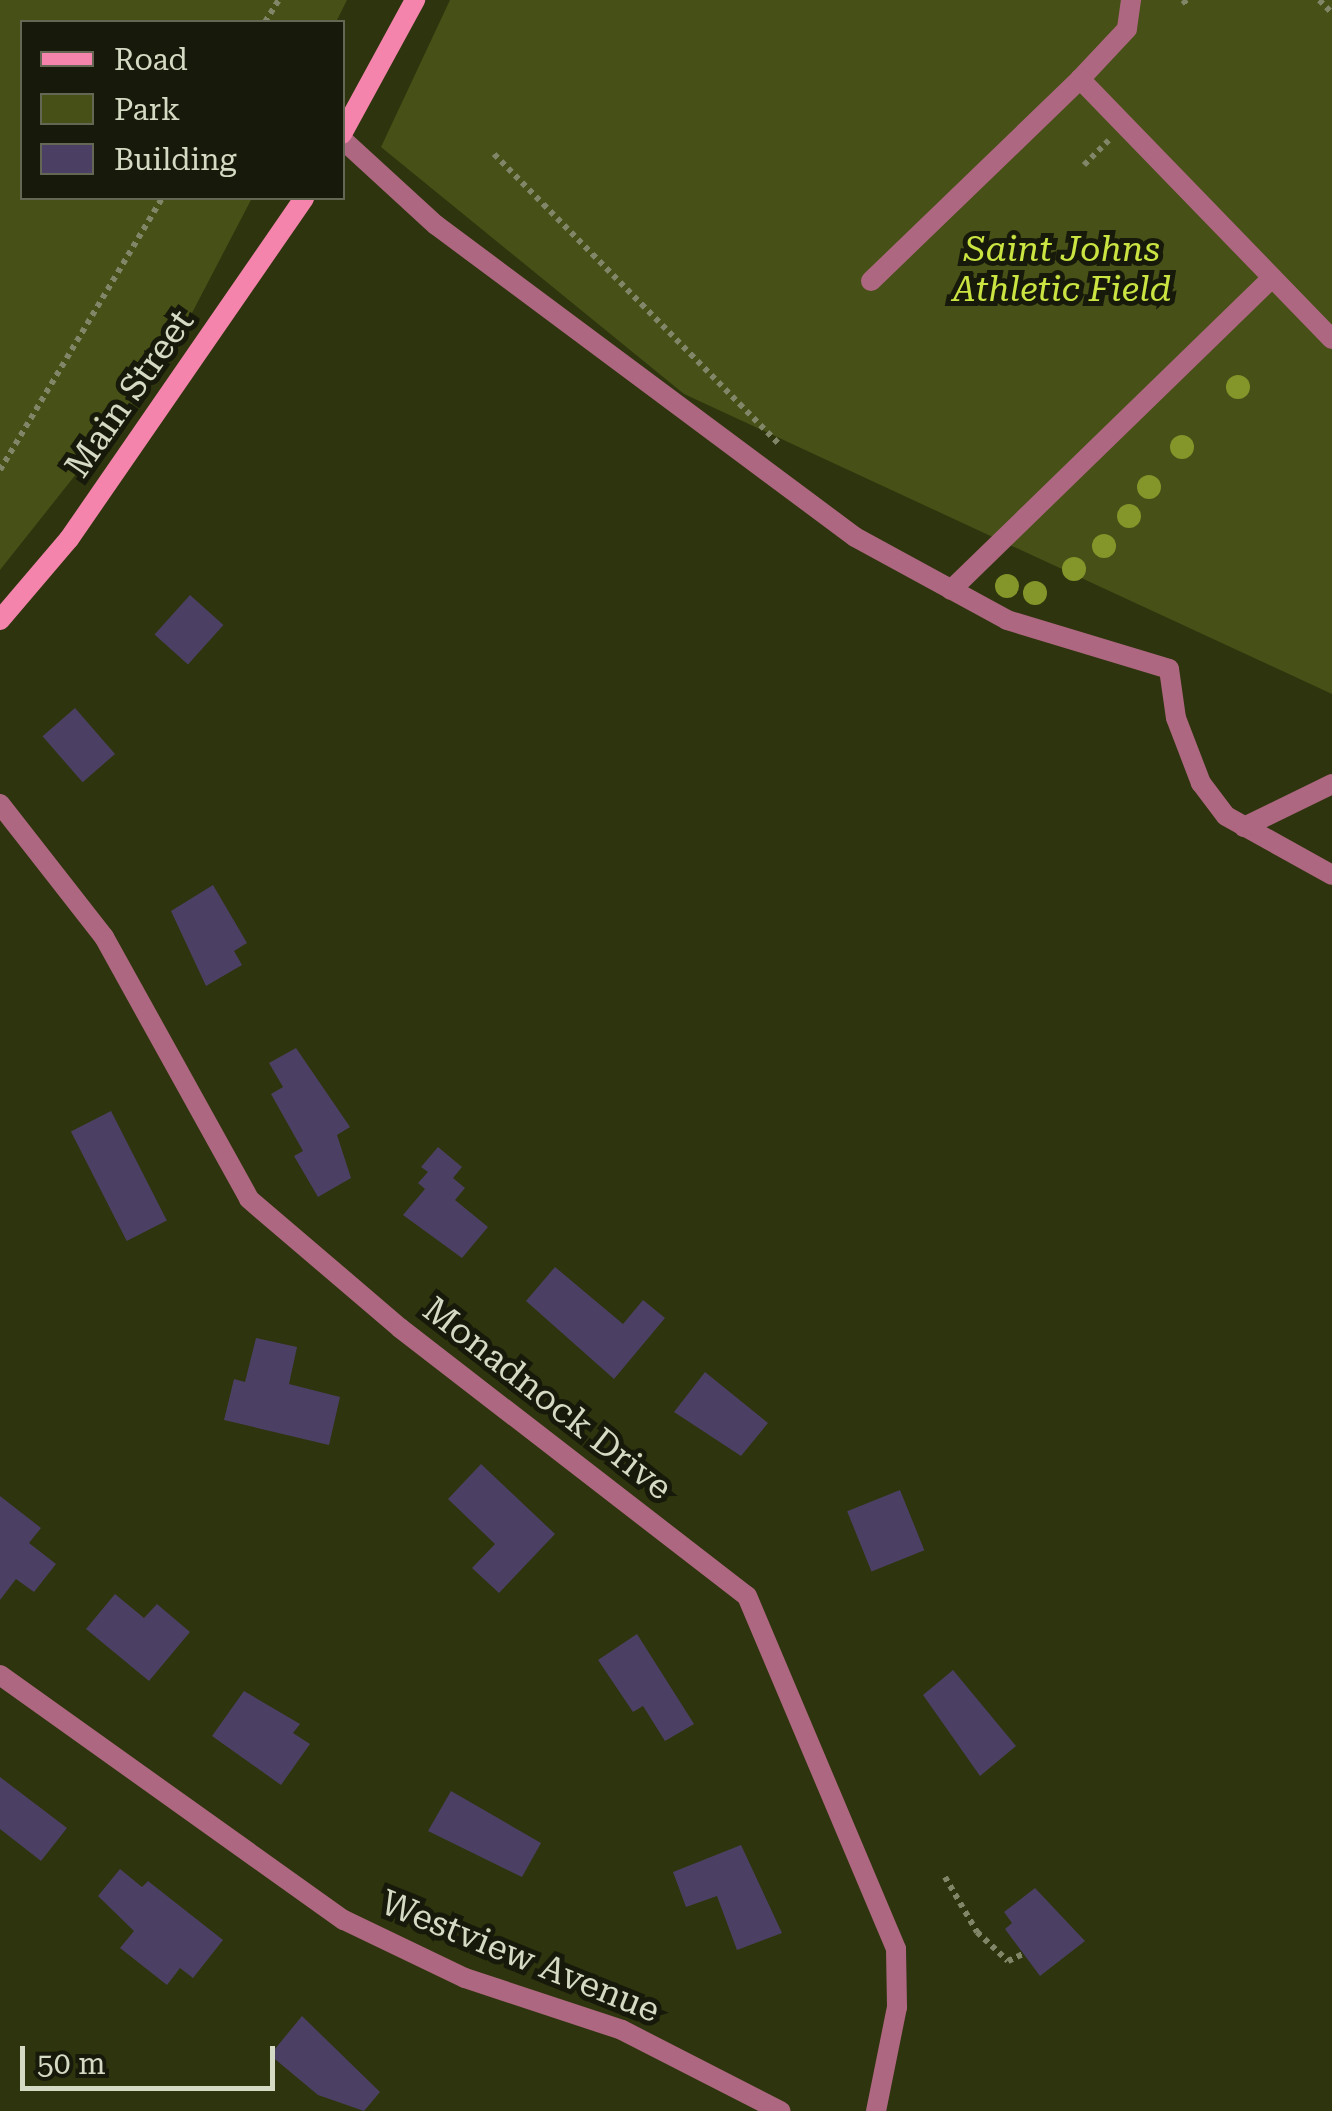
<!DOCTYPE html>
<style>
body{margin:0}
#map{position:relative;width:1332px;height:2111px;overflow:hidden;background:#2e340d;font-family:"Roboto Serif",serif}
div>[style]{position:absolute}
.green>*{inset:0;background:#465017}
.building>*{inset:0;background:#4b4063;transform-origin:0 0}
.path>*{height:6px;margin-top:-3px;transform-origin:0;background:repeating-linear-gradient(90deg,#808667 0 5px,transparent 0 10px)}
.lane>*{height:20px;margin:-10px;padding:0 10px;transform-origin:10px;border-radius:10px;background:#ae6780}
.street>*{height:20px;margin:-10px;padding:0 10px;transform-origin:10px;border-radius:10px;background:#ae6780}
.secondary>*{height:20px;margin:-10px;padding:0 10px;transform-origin:10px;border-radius:10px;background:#f484ac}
.trees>*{width:24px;height:24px;margin:-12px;border-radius:50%;background:#84952a}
span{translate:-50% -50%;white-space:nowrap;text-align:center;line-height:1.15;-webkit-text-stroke:10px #171a0a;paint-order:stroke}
.park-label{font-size:35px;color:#cbe442;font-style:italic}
.street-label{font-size:35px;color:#d5dac4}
.legend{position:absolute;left:20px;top:20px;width:325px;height:180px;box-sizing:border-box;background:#171a0a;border:2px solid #636754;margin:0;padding:12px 18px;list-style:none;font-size:30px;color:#d5dac4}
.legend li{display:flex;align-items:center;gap:20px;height:50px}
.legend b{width:50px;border:2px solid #636754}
.scale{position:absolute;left:20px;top:2046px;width:255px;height:45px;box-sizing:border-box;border:5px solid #d5dac4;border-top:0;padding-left:12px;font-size:30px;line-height:35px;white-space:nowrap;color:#d5dac4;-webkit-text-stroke:8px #171a0a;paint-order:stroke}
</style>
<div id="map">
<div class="green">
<i style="clip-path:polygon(0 0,347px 0,336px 22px,22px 22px,22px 198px,252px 198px,169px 357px,0 570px)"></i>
<i style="clip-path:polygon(450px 0,1332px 0,1332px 694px,684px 394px,381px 147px)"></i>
</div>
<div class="building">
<i style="left:190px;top:595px;width:45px;height:53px;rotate:42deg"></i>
<i style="left:75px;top:708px;width:61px;height:43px;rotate:49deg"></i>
<i style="clip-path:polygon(213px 885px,247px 943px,234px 951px,242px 965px,206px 986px,171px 911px)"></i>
<i style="clip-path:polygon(296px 1048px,350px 1127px,337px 1135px,351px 1178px,318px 1197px,294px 1156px,303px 1151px,271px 1094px,283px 1087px,269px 1063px)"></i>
<i style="left:111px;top:1111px;width:123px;height:45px;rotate:63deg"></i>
<i style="clip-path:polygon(438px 1147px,462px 1167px,453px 1178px,465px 1188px,455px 1200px,488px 1227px,462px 1258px,403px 1215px,425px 1189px,418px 1183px,428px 1172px,421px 1167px)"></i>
<i style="clip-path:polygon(555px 1267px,623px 1324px,643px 1300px,665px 1318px,614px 1379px,526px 1301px)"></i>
<i style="clip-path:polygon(256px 1338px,297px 1347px,289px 1384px,340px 1397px,329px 1445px,224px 1420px,234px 1379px,245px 1382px)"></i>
<i style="clip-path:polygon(705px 1372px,768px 1423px,741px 1456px,674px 1412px)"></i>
<i style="clip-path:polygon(481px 1464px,555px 1534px,499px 1593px,472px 1568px,495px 1544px,448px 1499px)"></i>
<i style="left:900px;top:1490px;width:65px;height:57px;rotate:68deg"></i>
<i style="clip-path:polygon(0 1496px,41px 1528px,29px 1543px,56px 1564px,34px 1592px,16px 1579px,0 1600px)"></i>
<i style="clip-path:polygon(115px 1594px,144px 1618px,157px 1604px,190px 1632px,149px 1681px,86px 1629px)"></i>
<i style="clip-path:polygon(637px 1634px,694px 1724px,665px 1741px,643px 1706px,633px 1712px,598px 1660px)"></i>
<i style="clip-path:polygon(953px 1670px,1016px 1746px,980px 1776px,923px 1695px)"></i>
<i style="clip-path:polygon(244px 1691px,300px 1724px,293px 1733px,310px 1744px,281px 1785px,212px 1736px)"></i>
<i style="clip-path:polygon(0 1777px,67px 1828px,41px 1861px,0 1829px)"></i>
<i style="clip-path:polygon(451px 1791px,541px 1843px,522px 1877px,428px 1831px)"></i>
<i style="clip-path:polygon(741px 1845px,782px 1933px,737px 1950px,717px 1896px,686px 1907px,673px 1872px)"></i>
<i style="clip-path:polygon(120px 1869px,142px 1887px,148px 1881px,223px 1940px,193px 1978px,180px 1968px,167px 1985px,120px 1948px,134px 1931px,98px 1896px)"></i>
<i style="clip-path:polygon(1035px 1888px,1085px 1941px,1040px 1976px,1005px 1929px,1012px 1923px,1004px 1912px)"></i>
<i style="clip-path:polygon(302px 2016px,380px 2092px,364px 2111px,318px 2095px,270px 2055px)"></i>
</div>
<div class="path">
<i style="left:1183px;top:0;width:8px;rotate:50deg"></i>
<i style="left:1319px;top:0;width:18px;rotate:45deg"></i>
<i style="left:265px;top:22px;width:26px;rotate:-58deg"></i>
<i style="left:494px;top:154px;width:405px;rotate:45.5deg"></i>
<i style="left:1084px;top:165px;width:35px;rotate:-45deg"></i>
<i style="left:0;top:470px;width:317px;rotate:-59.2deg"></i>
<i style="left:945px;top:1877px;width:64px;rotate:59.8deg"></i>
<i style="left:977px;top:1932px;width:42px;rotate:43.1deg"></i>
<i style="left:1008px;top:1961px;width:17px;rotate:-25deg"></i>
</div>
<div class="lane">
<i style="left:1131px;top:0;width:29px;rotate:98deg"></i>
<i style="left:1127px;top:29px;width:69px;rotate:133.2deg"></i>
<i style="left:1080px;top:79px;width:362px;rotate:45.9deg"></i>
<i style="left:342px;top:139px;width:127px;rotate:42.5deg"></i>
<i style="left:436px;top:225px;width:522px;rotate:36.67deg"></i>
<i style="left:855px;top:537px;width:173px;rotate:28.6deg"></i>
<i style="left:1007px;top:620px;width:169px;rotate:16.8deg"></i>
<i style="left:1169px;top:669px;width:49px;rotate:81.9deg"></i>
<i style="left:1176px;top:718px;width:70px;rotate:69deg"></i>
<i style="left:1201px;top:783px;width:41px;rotate:52.9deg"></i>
<i style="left:1226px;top:816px;width:121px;rotate:29.1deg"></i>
<i style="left:871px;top:281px;width:291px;rotate:-44deg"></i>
<i style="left:951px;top:590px;width:448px;rotate:-44.2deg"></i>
<i style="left:1244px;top:827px;width:98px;rotate:-26deg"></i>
</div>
<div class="street">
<i style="left:0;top:804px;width:169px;rotate:52deg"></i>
<i style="left:104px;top:937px;width:299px;rotate:61deg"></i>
<i style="left:249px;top:1199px;width:199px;rotate:40.5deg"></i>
<i style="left:400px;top:1328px;width:438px;rotate:37.7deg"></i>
<i style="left:747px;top:1596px;width:383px;rotate:67.1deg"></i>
<i style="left:896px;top:1949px;width:58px;rotate:89deg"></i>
<i style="left:897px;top:2007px;width:106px;rotate:101.4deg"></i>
<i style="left:0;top:1675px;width:422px;rotate:35.5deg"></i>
<i style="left:344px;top:1920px;width:134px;rotate:25.6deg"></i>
<i style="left:465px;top:1978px;width:165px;rotate:18.3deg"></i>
<i style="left:622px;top:2030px;width:178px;rotate:27.1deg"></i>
</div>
<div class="secondary">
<i style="left:342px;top:134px;width:153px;rotate:-61.4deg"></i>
<i style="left:0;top:620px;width:106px;rotate:-49.6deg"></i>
<i style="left:69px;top:539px;width:414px;rotate:-55.4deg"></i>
</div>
<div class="trees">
<i style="left:1238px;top:387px"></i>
<i style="left:1182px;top:447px"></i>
<i style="left:1149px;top:487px"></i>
<i style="left:1129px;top:516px"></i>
<i style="left:1104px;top:546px"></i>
<i style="left:1074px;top:569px"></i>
<i style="left:1007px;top:586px"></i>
<i style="left:1035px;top:593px"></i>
</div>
<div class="park-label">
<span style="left:1062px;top:270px">Saint Johns<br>Athletic Field</span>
</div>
<div class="street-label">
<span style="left:130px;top:394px;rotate:-55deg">Main Street</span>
<span style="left:547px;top:1399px;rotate:38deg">Monadnock Drive</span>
<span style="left:520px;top:1957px;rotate:22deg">Westview Avenue</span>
</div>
<ul class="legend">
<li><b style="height:12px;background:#f484ac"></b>Road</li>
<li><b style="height:28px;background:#465017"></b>Park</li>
<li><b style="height:28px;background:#4b4063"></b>Building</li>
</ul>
<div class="scale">50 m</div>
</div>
